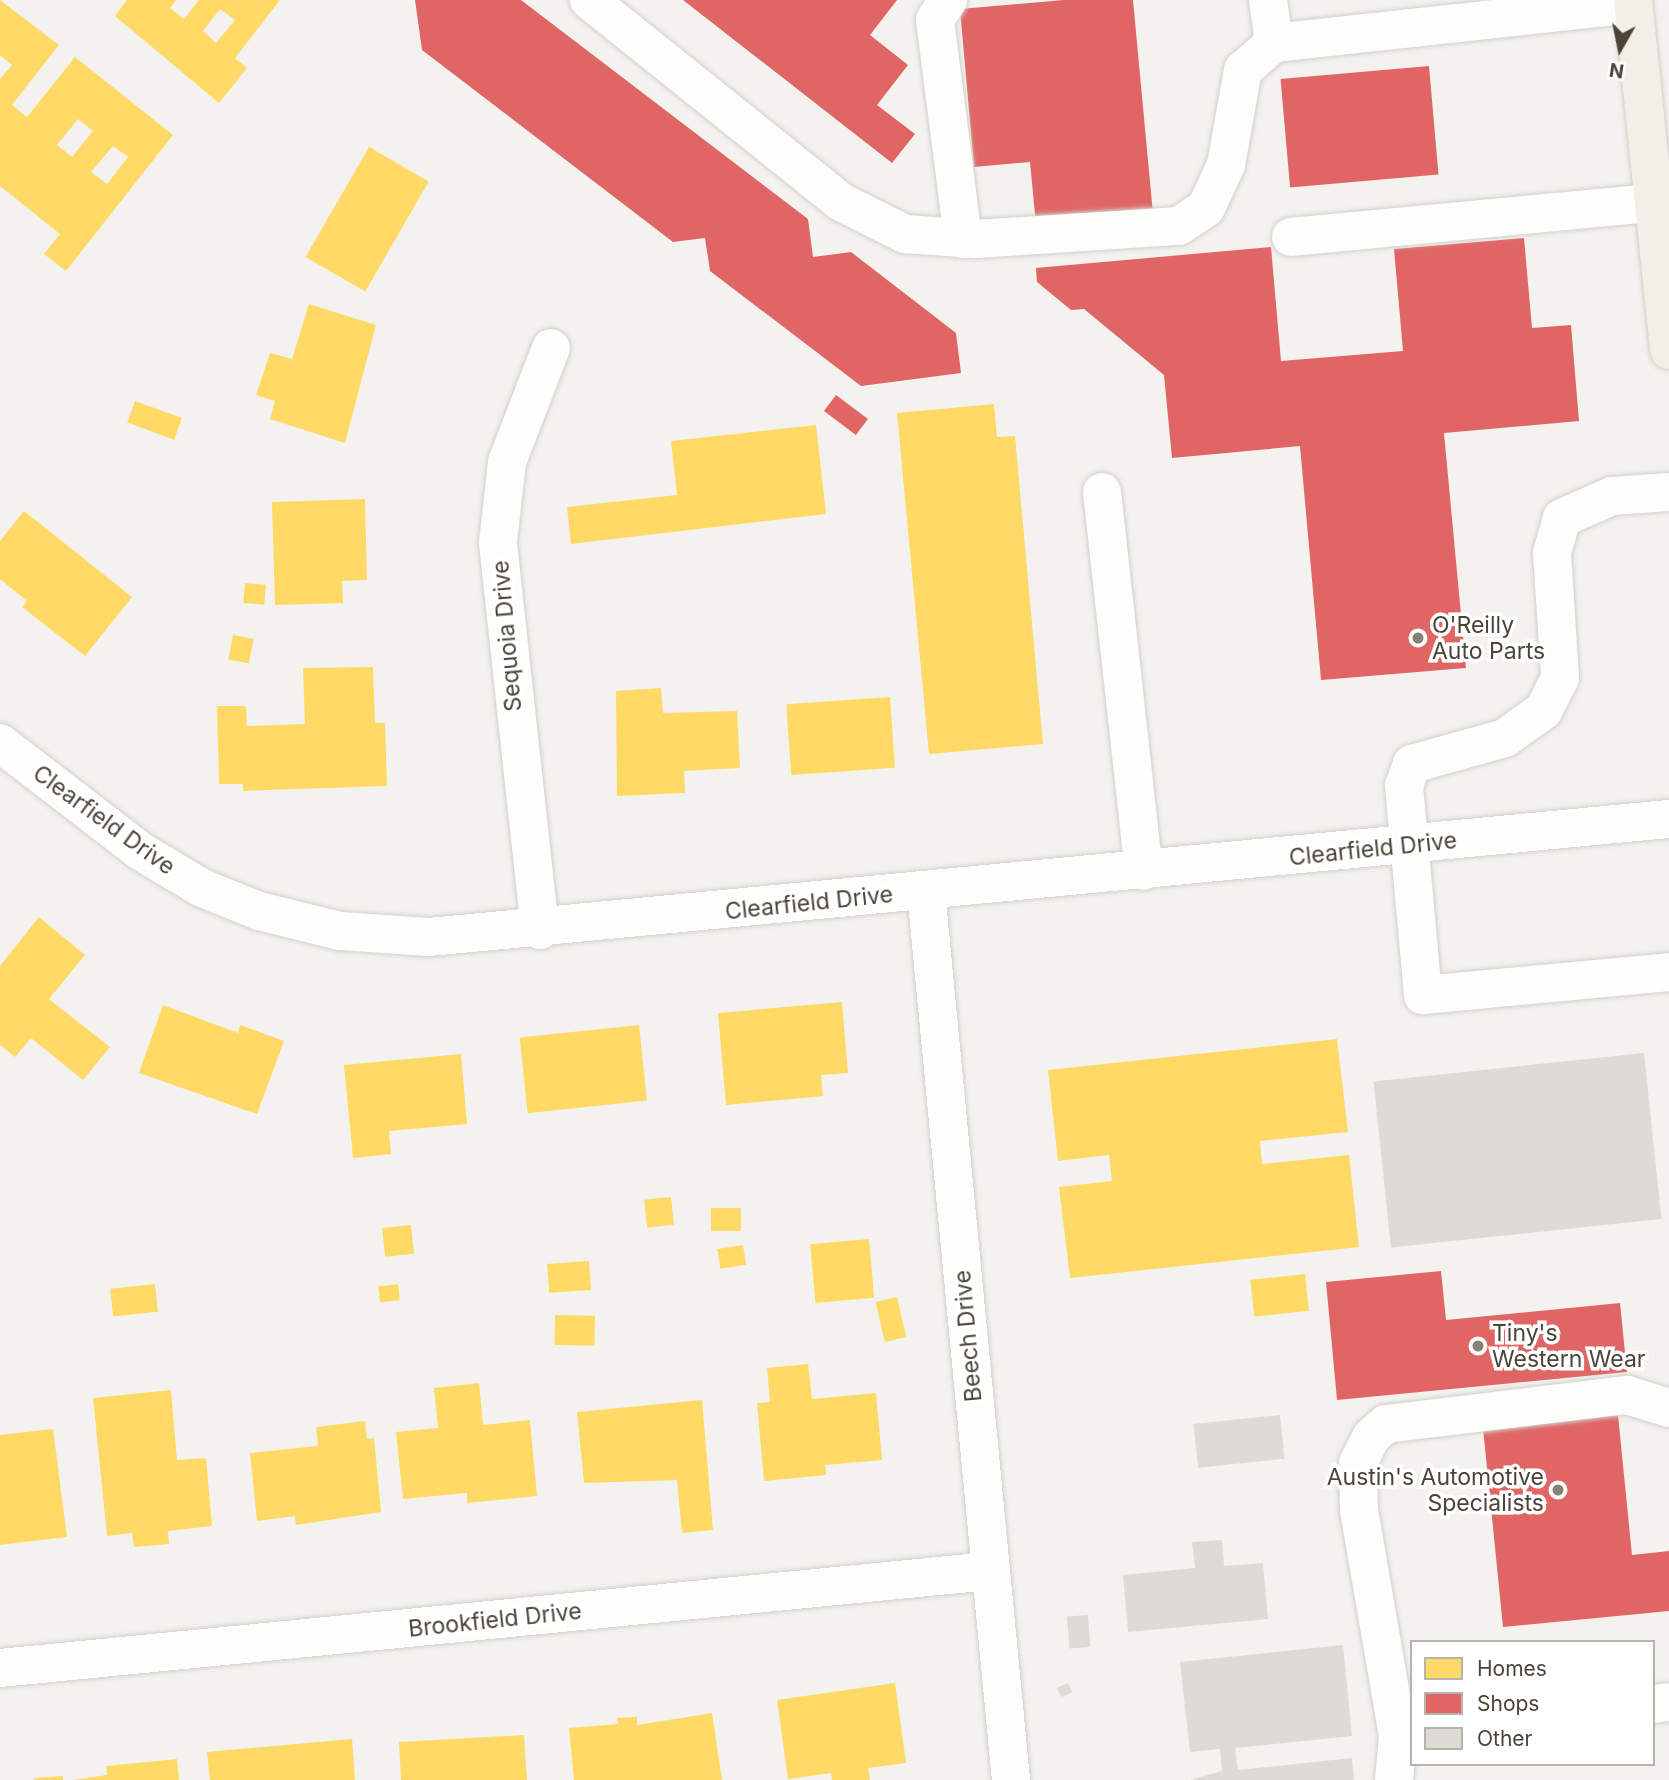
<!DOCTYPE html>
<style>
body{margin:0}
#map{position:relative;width:1669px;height:1780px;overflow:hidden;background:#f4f2ee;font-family:Inter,sans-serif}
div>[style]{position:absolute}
.homes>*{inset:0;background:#ffd966;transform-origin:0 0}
.shops>*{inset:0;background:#e06666;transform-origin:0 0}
.building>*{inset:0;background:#dedbd6;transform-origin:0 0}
.roads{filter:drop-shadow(0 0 2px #d2d0cb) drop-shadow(0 0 2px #d2d0cb)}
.minor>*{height:38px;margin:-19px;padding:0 19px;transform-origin:19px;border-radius:19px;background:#fdfdfc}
.major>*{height:38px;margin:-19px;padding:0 19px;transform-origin:19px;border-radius:19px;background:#f2efe6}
.dots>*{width:19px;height:19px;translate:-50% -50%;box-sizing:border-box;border:4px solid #fff;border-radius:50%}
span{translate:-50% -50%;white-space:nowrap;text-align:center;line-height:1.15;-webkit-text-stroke:7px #fff;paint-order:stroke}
.poi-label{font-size:23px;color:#4b4439}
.left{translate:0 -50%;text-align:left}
.right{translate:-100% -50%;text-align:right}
.street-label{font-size:23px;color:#4b4439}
.legend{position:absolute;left:1410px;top:1640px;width:245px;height:126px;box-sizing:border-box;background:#fff;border:2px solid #b7b4b0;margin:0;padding:9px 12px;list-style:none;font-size:21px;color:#4b4439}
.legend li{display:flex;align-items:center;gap:14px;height:35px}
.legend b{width:35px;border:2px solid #b7b4b0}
.north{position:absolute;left:1585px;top:14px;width:70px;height:70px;-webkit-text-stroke:5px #fff;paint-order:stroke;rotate:189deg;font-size:19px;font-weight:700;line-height:28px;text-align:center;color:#4b4439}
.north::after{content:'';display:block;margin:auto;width:24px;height:32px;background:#4b4439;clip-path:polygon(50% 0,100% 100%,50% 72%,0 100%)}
</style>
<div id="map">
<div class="homes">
<i style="clip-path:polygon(evenodd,0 0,59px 45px,12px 105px,27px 117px,75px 57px,173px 135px,66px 271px,44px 254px,60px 234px,0 186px,0 79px,12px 65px,0 55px,0 0,78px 119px,93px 131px,72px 157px,57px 145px,78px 119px,0 0,113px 146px,128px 157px,107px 184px,91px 172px,113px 146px)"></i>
<i style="clip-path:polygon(evenodd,127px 0,176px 0,170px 8px,184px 19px,199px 0,280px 0,235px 58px,247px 68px,219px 103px,115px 16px,127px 0,220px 9px,235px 20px,216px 43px,203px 31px,220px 9px)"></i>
<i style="left:369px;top:147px;width:69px;height:127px;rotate:30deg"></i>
<i style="clip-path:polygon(309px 304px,376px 325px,345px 443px,270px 419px,275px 401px,256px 395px,270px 353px,292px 359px)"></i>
<i style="left:135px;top:401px;width:50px;height:23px;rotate:20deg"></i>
<i style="clip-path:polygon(994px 404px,997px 437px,1015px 436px,1043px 744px,929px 754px,897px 413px)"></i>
<i style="clip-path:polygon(816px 425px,826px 514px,571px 544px,567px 507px,677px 495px,671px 441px)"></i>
<i style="clip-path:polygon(365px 499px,367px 580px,342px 581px,343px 603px,275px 605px,272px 502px)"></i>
<i style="clip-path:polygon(24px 511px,132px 597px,85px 656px,22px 607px,27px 601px,0 579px,0 541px)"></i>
<i style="left:245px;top:583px;width:21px;height:20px;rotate:5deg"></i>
<i style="left:233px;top:635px;width:21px;height:25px;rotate:11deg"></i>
<i style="clip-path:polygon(373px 667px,375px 723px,385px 723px,387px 786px,243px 791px,243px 784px,219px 784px,217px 706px,246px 706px,247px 726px,305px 724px,303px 668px)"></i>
<i style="clip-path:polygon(661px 688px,663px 713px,737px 711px,740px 768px,684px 771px,685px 793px,617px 796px,616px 691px)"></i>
<i style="left:890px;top:697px;width:71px;height:104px;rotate:86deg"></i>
<i style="clip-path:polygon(39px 917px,85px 955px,49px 999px,110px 1047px,83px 1080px,31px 1038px,15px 1057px,0 1045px,0 966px)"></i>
<i style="clip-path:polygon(842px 1002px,848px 1073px,821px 1075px,823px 1096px,726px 1105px,718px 1013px)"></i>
<i style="clip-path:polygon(163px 1005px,238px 1033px,240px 1025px,284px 1041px,257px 1114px,139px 1073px)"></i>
<i style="left:639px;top:1025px;width:76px;height:120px;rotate:84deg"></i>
<i style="clip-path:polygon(1337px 1039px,1348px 1132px,1260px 1141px,1262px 1164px,1349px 1155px,1359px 1247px,1070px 1278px,1059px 1187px,1112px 1181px,1109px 1155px,1058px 1161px,1048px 1070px)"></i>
<i style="clip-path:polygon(461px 1054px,467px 1124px,389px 1131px,391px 1154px,353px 1158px,344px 1065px)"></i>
<i style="left:671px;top:1197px;width:28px;height:27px;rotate:84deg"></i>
<i style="left:741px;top:1208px;width:23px;height:30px;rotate:90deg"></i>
<i style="left:411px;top:1225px;width:29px;height:29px;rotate:84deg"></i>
<i style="left:869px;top:1239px;width:59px;height:59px;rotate:85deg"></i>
<i style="left:743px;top:1245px;width:20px;height:26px;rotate:81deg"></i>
<i style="left:589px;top:1261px;width:29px;height:42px;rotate:86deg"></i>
<i style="left:1305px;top:1274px;width:37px;height:55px;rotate:84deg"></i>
<i style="left:155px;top:1284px;width:28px;height:45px;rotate:84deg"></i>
<i style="left:398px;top:1284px;width:16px;height:20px;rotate:83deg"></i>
<i style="left:897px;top:1297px;width:41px;height:22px;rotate:77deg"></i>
<i style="left:555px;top:1315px;width:40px;height:30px;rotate:1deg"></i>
<i style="clip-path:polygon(808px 1364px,812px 1399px,876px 1393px,882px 1460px,825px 1465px,826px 1475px,764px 1481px,757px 1403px,770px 1402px,767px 1368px)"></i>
<i style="clip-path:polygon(479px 1383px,483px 1425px,530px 1420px,537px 1496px,467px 1503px,467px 1493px,403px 1499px,396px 1432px,438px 1428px,434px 1388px)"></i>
<i style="clip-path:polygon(171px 1390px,177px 1460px,206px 1458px,212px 1526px,168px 1531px,169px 1544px,134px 1547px,132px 1533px,107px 1536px,93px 1398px)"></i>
<i style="clip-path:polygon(702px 1400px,713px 1530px,682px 1533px,677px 1480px,584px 1483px,577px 1412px)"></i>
<i style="clip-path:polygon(365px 1421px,367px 1439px,374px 1438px,381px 1512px,296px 1525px,295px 1516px,257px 1521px,250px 1453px,318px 1446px,316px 1427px)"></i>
<i style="clip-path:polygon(53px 1429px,67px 1537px,0 1545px,0 1435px)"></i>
<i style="clip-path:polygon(895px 1683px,906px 1763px,868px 1768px,870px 1780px,832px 1780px,831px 1773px,788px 1779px,777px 1700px)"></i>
<i style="clip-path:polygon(712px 1713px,722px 1780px,574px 1780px,569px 1728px,618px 1724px,617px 1718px,637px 1717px,637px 1725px)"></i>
<i style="clip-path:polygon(524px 1735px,527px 1780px,401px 1780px,399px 1742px)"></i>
<i style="clip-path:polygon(352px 1739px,355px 1780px,210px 1780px,207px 1752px)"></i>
<i style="clip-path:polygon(177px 1759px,179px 1780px,73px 1780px,107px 1775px,106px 1766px)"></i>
<i style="clip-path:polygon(63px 1776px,63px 1780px,34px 1780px,34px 1778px)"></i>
</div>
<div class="shops">
<i style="clip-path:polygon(415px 0,521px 0,808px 219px,813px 257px,851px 252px,956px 333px,961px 373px,861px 386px,710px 271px,705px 238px,673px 242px,422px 50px)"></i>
<i style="clip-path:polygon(683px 0,897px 0,870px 35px,908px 65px,877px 105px,915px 134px,892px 163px)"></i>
<i style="clip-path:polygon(1064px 0,1133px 0,1153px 214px,1036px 225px,1030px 162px,974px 167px,960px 9px)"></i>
<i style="left:1429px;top:66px;width:109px;height:149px;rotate:85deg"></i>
<i style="clip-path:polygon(1524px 238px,1532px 328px,1571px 325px,1579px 421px,1444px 433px,1466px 668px,1321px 680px,1300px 446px,1172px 458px,1164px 375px,1084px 309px,1071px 310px,1037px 282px,1036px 268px,1271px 247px,1281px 361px,1403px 351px,1394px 249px)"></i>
<i style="left:836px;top:395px;width:40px;height:20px;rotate:37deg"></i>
<i style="clip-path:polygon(1441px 1271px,1446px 1320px,1620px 1303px,1627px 1372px,1337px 1400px,1326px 1282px)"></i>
<i style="clip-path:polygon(1618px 1415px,1632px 1555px,1669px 1551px,1669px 1611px,1503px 1627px,1483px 1428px)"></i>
</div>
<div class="building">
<i style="left:1644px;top:1053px;width:167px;height:272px;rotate:84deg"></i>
<i style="left:1280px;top:1415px;width:44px;height:87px;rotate:84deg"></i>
<i style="clip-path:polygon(1222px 1540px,1224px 1566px,1263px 1563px,1268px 1619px,1128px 1632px,1123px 1575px,1195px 1568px,1192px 1542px)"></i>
<i style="left:1088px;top:1615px;width:32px;height:21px;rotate:86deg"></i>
<i style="clip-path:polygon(1343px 1645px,1352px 1736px,1235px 1748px,1238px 1770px,1352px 1758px,1354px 1780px,1190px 1780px,1222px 1771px,1220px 1749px,1190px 1752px,1180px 1662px)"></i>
<i style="left:1068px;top:1683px;width:10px;height:12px;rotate:66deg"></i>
</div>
<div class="roads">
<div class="minor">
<i style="left:589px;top:0;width:323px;rotate:38.7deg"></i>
<i style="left:841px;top:202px;width:72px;rotate:26.6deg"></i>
<i style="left:905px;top:234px;width:71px;rotate:4deg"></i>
<i style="left:976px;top:239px;width:203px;rotate:-3.7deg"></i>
<i style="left:1179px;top:226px;width:32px;rotate:-34deg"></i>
<i style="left:1206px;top:208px;width:47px;rotate:-65.1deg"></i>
<i style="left:1226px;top:165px;width:97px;rotate:-79.9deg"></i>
<i style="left:1243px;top:70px;width:41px;rotate:-41.1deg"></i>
<i style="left:1274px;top:43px;width:361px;rotate:-6.2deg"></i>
<i style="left:948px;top:0;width:24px;rotate:123deg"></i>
<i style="left:935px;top:20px;width:221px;rotate:82.7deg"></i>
<i style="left:1268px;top:0;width:43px;rotate:82.1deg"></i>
<i style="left:1291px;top:237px;width:365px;rotate:-5.4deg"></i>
<i style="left:1102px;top:492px;width:381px;rotate:83.7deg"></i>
<i style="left:1669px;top:492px;width:57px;rotate:176deg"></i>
<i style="left:1612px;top:496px;width:55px;rotate:156.3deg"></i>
<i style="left:1562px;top:518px;width:36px;rotate:106deg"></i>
<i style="left:1552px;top:553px;width:125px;rotate:86.3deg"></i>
<i style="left:1560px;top:678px;width:36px;rotate:117deg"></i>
<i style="left:1544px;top:710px;width:48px;rotate:144.3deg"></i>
<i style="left:1505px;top:738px;width:97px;rotate:164.4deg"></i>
<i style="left:1412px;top:764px;width:23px;rotate:110deg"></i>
<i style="left:1404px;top:786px;width:210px;rotate:84.8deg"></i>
<i style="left:1423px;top:995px;width:247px;rotate:-5.3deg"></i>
<i style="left:0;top:743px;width:177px;rotate:37.6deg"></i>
<i style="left:140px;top:851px;width:72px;rotate:30.8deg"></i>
<i style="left:202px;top:888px;width:61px;rotate:22deg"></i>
<i style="left:259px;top:911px;width:83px;rotate:13.9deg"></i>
<i style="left:340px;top:931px;width:89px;rotate:3.9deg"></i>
<i style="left:429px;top:937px;width:1246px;rotate:-5.44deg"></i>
<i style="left:926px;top:891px;width:893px;rotate:84.54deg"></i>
<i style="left:540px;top:930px;width:390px;rotate:-96.2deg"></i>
<i style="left:498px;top:542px;width:81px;rotate:-83.6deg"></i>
<i style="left:507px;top:462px;width:122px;rotate:-68.9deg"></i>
<i style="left:0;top:1668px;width:995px;rotate:-5.6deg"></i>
<i style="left:1653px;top:1704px;width:16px;rotate:-7deg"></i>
<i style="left:1398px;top:1736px;width:228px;rotate:-99.8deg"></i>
<i style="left:1359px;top:1511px;width:48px;rotate:-91.2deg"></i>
<i style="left:1358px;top:1463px;width:29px;rotate:-63deg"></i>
<i style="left:1371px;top:1437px;width:20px;rotate:-41deg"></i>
<i style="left:1386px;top:1424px;width:243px;rotate:-6.9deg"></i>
<i style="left:1627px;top:1395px;width:44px;rotate:17.2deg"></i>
<i style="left:1394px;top:1780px;width:44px;rotate:-84.8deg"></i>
<i style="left:1398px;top:1736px;width:15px;rotate:-20deg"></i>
</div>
<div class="major">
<i style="left:1633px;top:0;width:352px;rotate:84.1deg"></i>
</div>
</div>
<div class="dots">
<i style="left:1418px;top:638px;background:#868178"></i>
<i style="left:1478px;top:1346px;background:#868178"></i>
<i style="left:1558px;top:1490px;background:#868178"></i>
</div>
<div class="poi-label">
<span class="left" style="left:1432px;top:638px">O'Reilly<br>Auto Parts</span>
<span class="left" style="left:1492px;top:1346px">Tiny's<br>Western Wear</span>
<span class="right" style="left:1544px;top:1490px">Austin's Automotive<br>Specialists</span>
</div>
<div class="street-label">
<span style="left:507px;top:636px;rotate:-95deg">Sequoia Drive</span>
<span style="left:104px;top:820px;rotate:36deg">Clearfield Drive</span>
<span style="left:1373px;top:849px;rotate:-6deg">Clearfield Drive</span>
<span style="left:809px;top:903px;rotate:-6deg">Clearfield Drive</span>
<span style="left:968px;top:1336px;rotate:-95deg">Beech Drive</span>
<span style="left:495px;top:1620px;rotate:-6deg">Brookfield Drive</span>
</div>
<ul class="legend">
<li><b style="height:19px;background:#ffd966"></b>Homes</li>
<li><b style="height:19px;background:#e06666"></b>Shops</li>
<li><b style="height:19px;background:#dedbd6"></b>Other</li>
</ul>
<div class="north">N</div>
</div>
